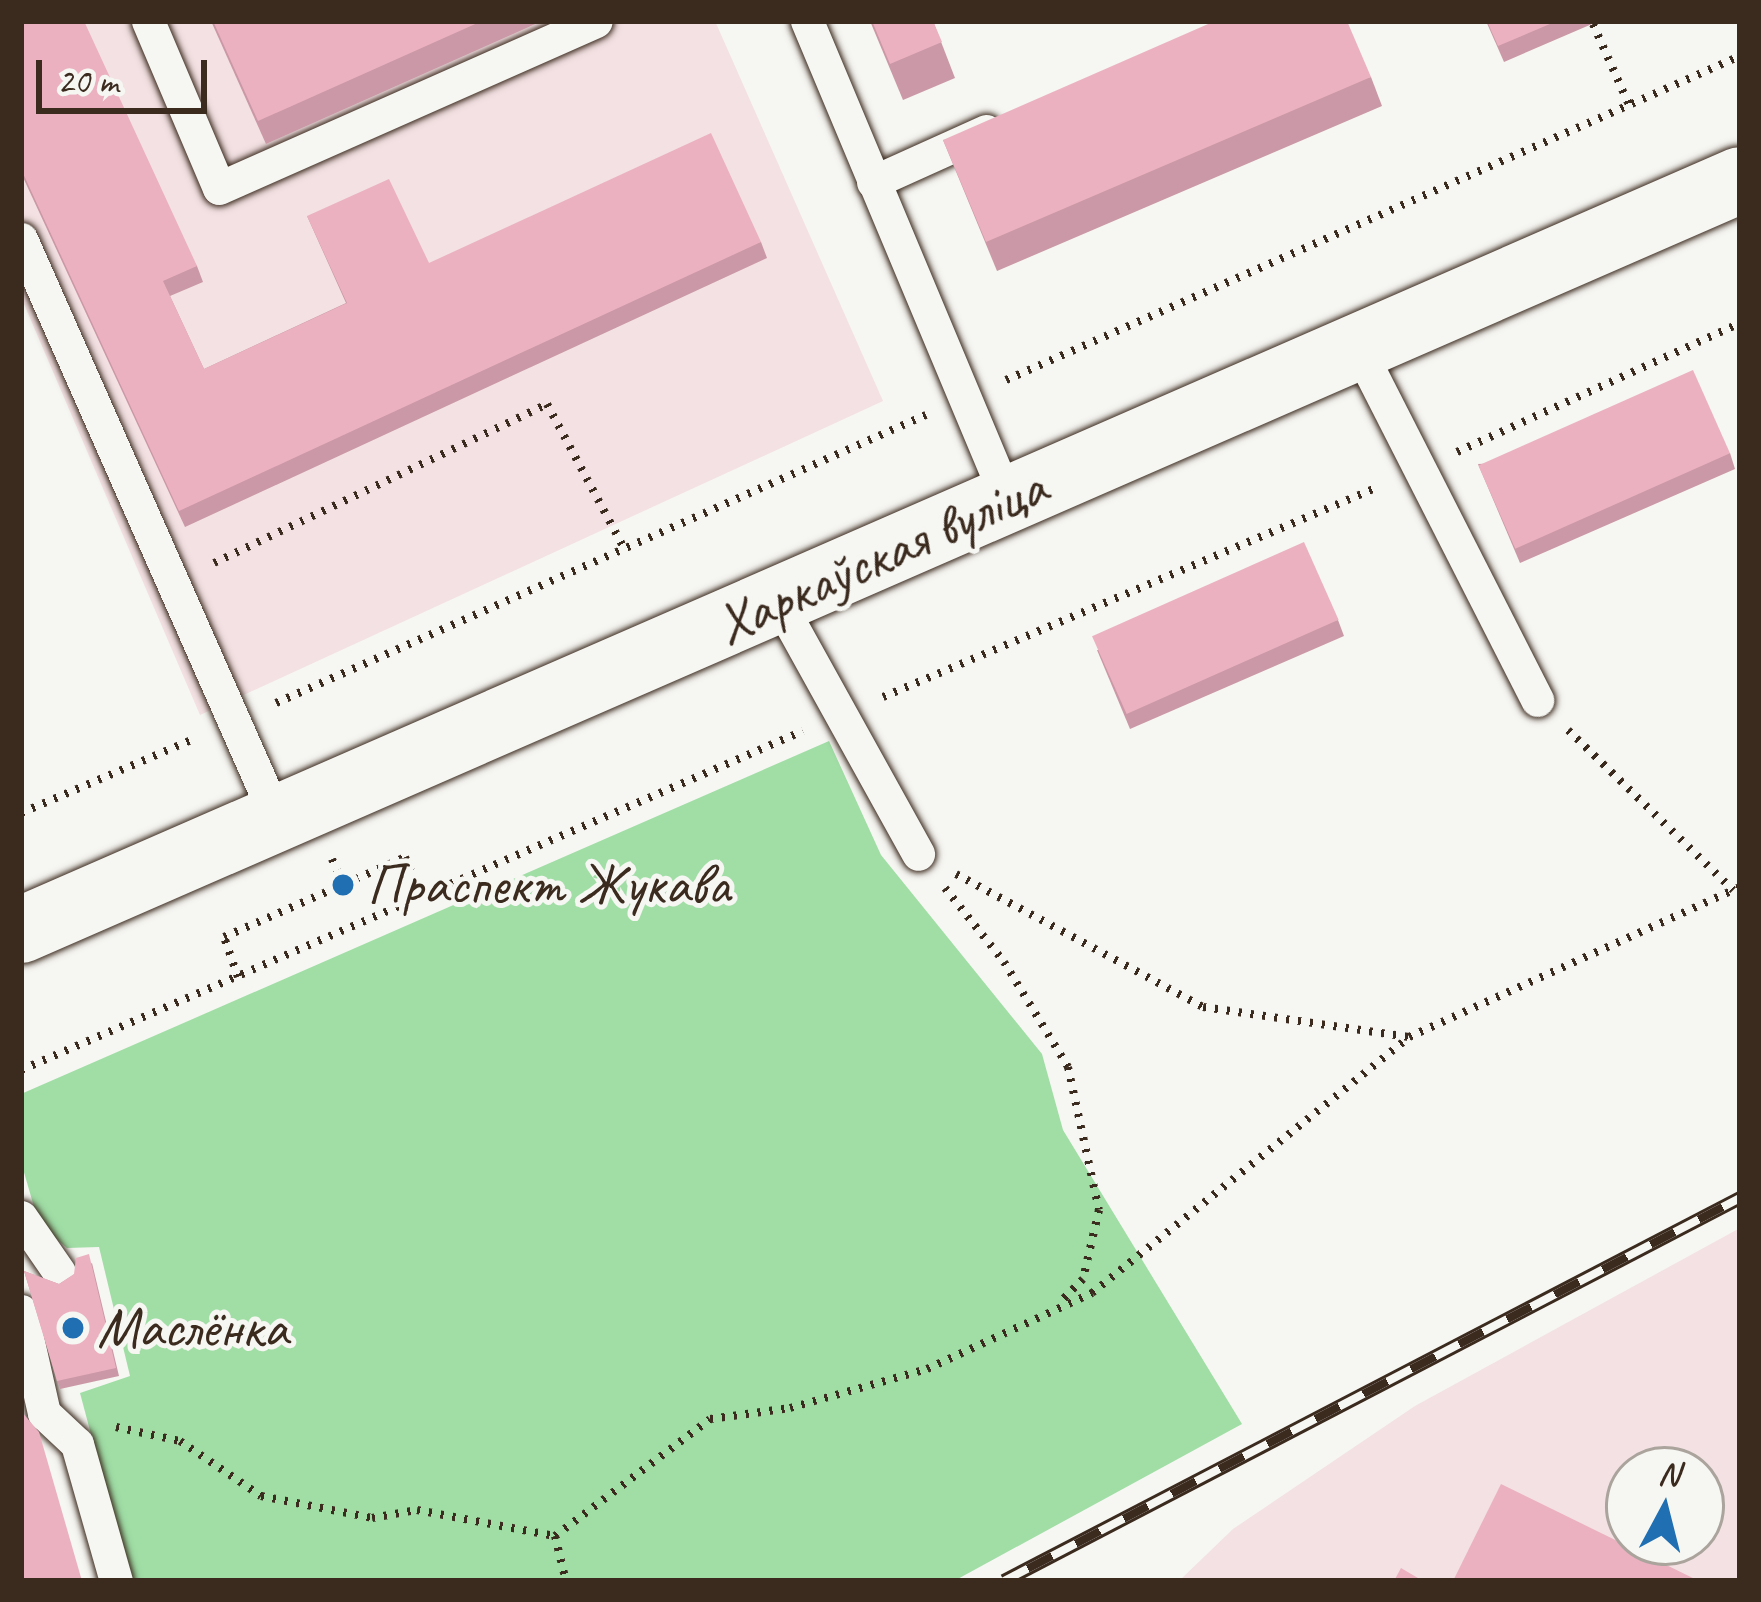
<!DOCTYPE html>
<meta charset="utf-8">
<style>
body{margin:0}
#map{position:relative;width:1761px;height:1602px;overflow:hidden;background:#f6f6f2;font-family:Caveat,sans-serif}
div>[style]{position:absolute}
.built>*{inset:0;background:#f3e1e3}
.green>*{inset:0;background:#a0dea6}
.path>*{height:8px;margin-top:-4px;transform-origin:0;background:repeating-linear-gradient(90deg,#3b2a1e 0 3px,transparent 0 12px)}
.roads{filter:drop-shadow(0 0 3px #3b2a1e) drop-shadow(0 0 3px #3b2a1e)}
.lane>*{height:33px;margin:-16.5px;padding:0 16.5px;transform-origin:16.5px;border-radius:16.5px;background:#f6f6f2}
.secondary>*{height:66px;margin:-33px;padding:0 33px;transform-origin:33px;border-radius:33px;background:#f6f6f2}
.rail>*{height:14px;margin-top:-7px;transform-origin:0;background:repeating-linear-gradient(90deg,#f6f6f2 0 27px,#3b2a1e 0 54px);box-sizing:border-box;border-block:3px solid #3b2a1e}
.wall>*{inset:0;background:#ca98a6}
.building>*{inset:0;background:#ebb1c1;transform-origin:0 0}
.dots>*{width:33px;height:33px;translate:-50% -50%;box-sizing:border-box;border:6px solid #f6f6f2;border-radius:50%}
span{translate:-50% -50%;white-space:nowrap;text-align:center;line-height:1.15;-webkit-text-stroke:10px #f6f6f2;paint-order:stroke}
.street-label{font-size:57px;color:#3b2a1e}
.poi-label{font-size:57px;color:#3b2a1e}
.left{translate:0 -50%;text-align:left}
.frame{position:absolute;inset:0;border:24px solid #3b2a1e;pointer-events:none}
.north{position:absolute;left:1605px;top:1446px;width:120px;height:120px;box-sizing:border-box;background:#f6f6f2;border:3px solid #aba49d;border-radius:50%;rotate:7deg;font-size:33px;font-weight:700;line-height:48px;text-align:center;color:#3b2a1e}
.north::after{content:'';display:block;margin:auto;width:42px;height:54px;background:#1f6fb2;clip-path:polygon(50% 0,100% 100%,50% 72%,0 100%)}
.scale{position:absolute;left:36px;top:60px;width:171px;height:54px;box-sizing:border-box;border:6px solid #3b2a1e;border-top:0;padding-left:15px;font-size:36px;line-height:42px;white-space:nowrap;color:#3b2a1e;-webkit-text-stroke:9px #f6f6f2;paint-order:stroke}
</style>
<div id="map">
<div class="built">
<i style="clip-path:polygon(21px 21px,715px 21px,883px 401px,200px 715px,21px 297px)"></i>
<i style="clip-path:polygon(evenodd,1740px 1228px,1740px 1581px,1179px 1581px,1233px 1529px,1415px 1406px,1740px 1228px,1629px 1470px,1701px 1470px,1701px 1542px,1629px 1542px,1629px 1470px)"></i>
</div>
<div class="green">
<i style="clip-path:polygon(829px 741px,881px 855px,1042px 1054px,1063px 1130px,1242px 1424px,954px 1581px,130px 1581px,80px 1393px,130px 1376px,99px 1247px,67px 1248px,39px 1224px,21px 1162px,21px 1094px)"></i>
</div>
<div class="path">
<i style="left:1593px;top:24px;width:91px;rotate:66deg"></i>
<i style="left:1006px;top:380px;width:802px;rotate:-23.82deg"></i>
<i style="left:1457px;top:452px;width:311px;rotate:-24.5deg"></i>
<i style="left:214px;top:563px;width:369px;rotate:-25.5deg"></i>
<i style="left:547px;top:404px;width:166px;rotate:61.9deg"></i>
<i style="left:883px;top:697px;width:538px;rotate:-22.99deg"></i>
<i style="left:276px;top:703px;width:711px;rotate:-23.9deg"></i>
<i style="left:1568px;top:730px;width:230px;rotate:44.1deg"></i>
<i style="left:21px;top:813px;width:190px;rotate:-23.2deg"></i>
<i style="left:332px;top:859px;width:28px;rotate:67deg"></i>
<i style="left:956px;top:874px;width:281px;rotate:28.3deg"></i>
<i style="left:1203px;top:1007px;width:208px;rotate:8.3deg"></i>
<i style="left:1409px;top:1037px;width:363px;rotate:-24.4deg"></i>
<i style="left:945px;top:888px;width:95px;rotate:51.4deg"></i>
<i style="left:1004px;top:962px;width:123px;rotate:58.6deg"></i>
<i style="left:1068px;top:1067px;width:146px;rotate:77.8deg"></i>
<i style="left:1099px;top:1210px;width:71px;rotate:103.1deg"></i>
<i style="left:1083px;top:1279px;width:35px;rotate:135deg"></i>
<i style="left:238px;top:977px;width:42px;rotate:-109.3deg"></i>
<i style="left:224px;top:937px;width:198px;rotate:-23.8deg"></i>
<i style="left:405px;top:857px;width:40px;rotate:66.6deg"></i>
<i style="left:21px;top:1070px;width:852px;rotate:-23.44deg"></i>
<i style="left:116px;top:1427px;width:66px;rotate:12.3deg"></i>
<i style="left:180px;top:1441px;width:98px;rotate:34.2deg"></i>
<i style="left:261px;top:1496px;width:113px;rotate:11.2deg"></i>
<i style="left:372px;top:1518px;width:46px;rotate:-10.1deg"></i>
<i style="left:417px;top:1510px;width:140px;rotate:10.7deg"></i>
<i style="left:555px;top:1536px;width:194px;rotate:-37deg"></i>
<i style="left:710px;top:1419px;width:81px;rotate:-7.8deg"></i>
<i style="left:790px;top:1408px;width:142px;rotate:-15.9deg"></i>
<i style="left:927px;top:1369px;width:182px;rotate:-24.7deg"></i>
<i style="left:1092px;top:1293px;width:407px;rotate:-38.9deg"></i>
<i style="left:555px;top:1536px;width:46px;rotate:76.3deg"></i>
</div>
<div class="roads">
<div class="lane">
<i style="left:148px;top:21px;width:181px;rotate:67deg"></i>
<i style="left:219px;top:188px;width:412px;rotate:-23.9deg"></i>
<i style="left:807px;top:21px;width:520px;rotate:67.28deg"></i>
<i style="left:873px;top:182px;width:124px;rotate:-24.3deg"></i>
<i style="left:21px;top:239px;width:634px;rotate:66.18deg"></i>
<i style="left:1358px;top:348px;width:395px;rotate:63deg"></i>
<i style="left:778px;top:601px;width:289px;rotate:61deg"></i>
<i style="left:21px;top:1217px;width:67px;rotate:55.4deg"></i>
<i style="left:21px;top:1311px;width:105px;rotate:77.3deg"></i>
<i style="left:44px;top:1413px;width:45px;rotate:43.2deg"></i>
<i style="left:77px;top:1444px;width:142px;rotate:74.1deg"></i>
</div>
<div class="secondary">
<i style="left:21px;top:930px;width:1875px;rotate:-23.57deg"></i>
</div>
</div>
<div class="rail">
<i style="left:1004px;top:1581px;width:830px;rotate:-27.49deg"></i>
</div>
<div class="wall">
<i style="clip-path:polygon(21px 21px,197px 266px,203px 282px,170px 296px,204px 369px,346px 303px,307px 216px,429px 263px,761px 242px,767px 258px,185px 527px,21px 173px)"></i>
<i style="clip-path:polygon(211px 21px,542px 21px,266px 144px)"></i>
<i style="clip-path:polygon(870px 21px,933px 21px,955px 78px,903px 100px)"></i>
<i style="clip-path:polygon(1486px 21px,1599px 21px,1504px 62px)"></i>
<i style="clip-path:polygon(1371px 77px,1382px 106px,997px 271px,943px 140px)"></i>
<i style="clip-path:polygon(1730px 453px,1735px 469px,1520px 563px,1478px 464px)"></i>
<i style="clip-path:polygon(1338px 620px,1344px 636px,1130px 729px,1097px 650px)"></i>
<i style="clip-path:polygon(92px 1263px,119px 1376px,60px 1389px,24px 1271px,59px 1284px)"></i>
</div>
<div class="building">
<i style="clip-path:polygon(21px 21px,84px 21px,197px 266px,163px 281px,204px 369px,347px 303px,307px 216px,389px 179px,429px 263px,711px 133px,761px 242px,179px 511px,21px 169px)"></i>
<i style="clip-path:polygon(213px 21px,482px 21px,258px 121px)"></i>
<i style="clip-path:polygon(872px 21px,933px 21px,942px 42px,890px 64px)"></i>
<i style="clip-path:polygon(1215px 21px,1347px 21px,1371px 77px,986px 242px,943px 140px)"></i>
<i style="clip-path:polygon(1487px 21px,1557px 21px,1498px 46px)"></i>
<i style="left:1693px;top:370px;width:91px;height:235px;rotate:66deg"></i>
<i style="left:1304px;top:542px;width:85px;height:232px;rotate:66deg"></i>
<i style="clip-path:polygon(89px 1254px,116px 1368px,57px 1381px,24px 1271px,59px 1284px,74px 1274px,76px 1258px)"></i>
<i style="clip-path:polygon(21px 1411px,39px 1432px,82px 1581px,21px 1581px)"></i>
<i style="clip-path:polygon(1501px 1484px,1699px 1581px,1453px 1581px)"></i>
<i style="clip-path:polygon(1401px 1568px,1423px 1581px,1394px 1581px)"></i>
</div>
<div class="dots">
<i style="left:343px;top:885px;background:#1f6fb2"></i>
<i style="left:73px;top:1328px;background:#1f6fb2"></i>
</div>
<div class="street-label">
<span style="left:881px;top:556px;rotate:-24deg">Харкаўская вуліца</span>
</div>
<div class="poi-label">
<span class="left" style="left:367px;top:885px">Праспект Жукава</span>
<span class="left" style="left:97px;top:1328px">Маслёнка</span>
</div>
<div class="frame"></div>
<div class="north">N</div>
<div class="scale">20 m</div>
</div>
